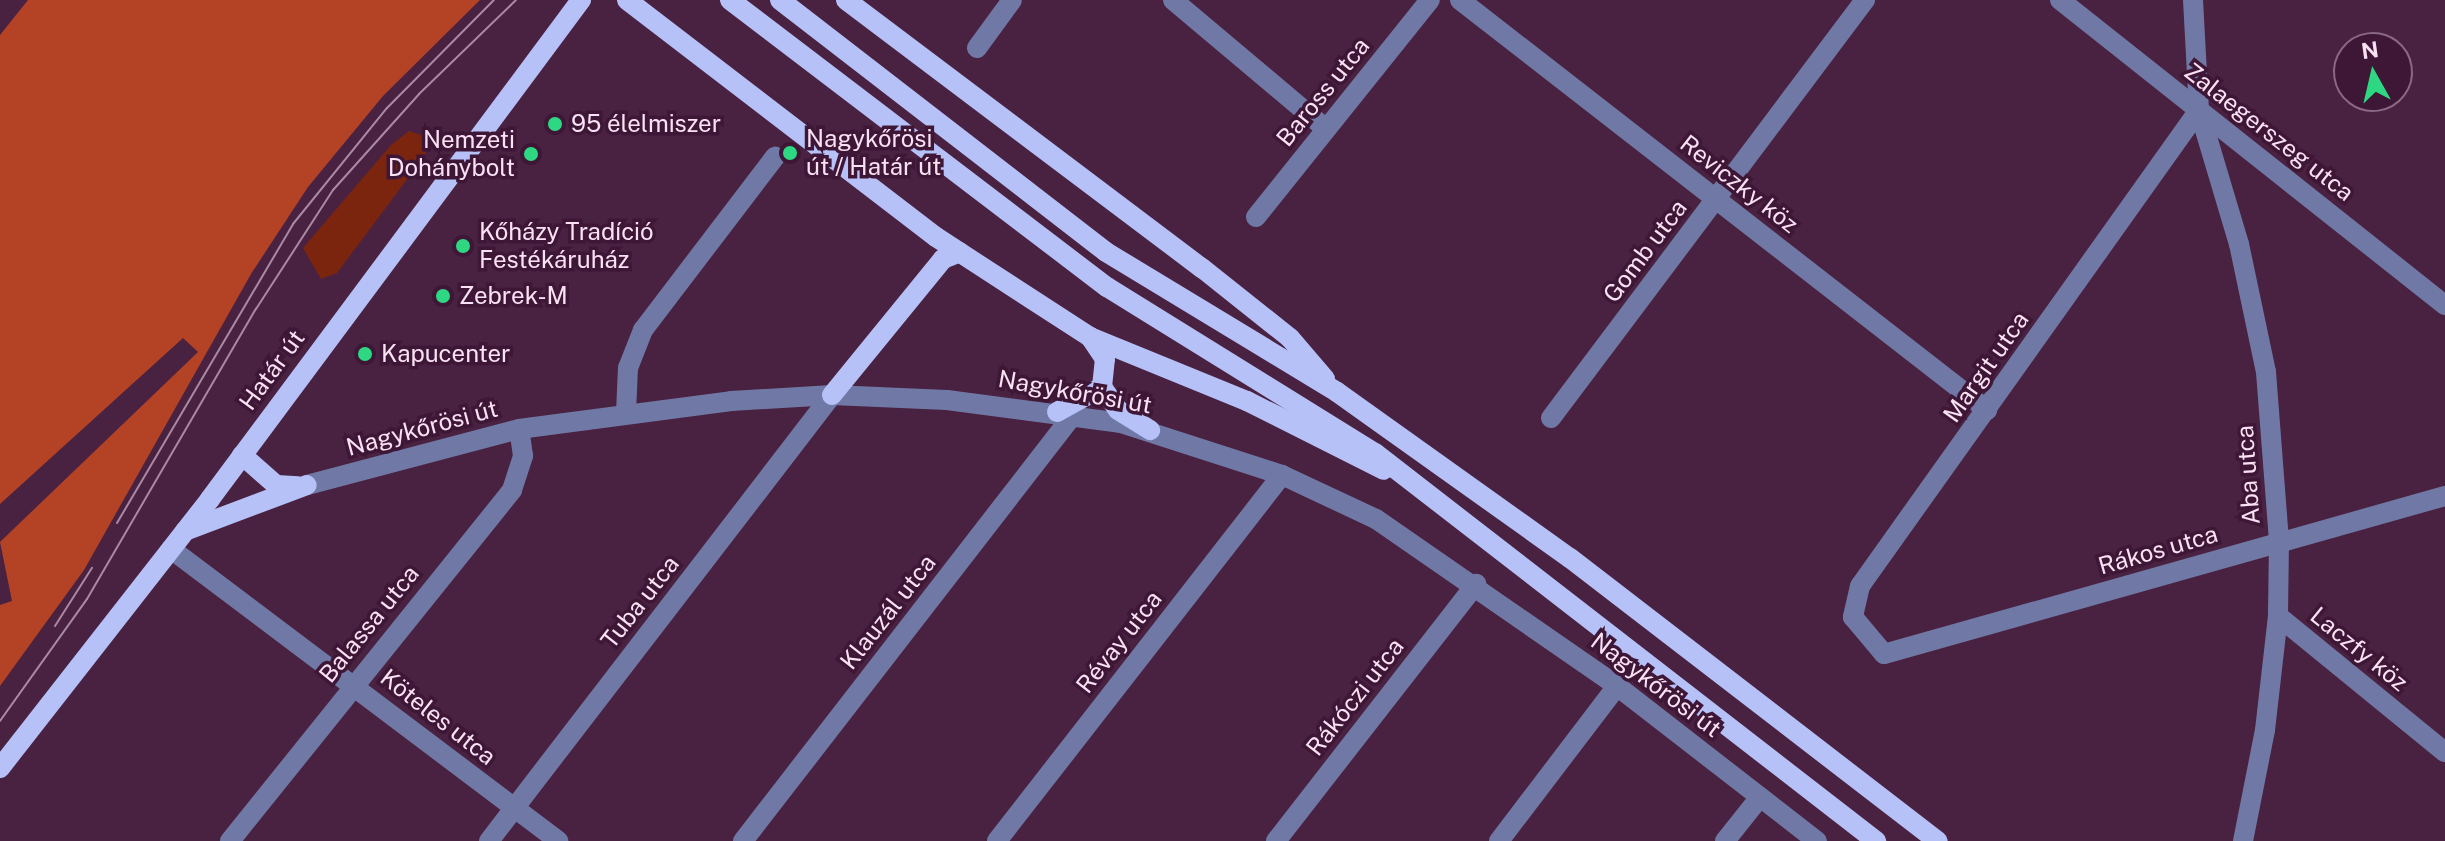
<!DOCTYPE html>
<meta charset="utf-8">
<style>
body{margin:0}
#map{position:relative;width:2445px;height:841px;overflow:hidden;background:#492141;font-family:"Public Sans",sans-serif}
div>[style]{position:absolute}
.green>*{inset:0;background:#7c250e}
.forest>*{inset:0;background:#b44326}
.minor>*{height:20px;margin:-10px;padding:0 10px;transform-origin:10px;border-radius:10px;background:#7079a5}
.major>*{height:20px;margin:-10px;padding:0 10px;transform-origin:10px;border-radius:10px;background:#b6c1f8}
.tram>*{height:2px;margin:-1px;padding:0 1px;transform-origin:1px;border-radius:1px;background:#aa8aa3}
.dots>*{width:22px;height:22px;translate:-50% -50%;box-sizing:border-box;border:4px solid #3e1737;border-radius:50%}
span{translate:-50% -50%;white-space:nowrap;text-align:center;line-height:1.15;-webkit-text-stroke:7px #3e1737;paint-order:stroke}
.street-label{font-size:24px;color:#fbe1f4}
.poi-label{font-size:24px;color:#fbe1f4}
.left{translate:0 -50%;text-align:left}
.right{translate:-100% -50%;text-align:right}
.north{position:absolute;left:2333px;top:32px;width:80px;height:80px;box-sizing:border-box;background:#3e1737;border:2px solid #8a6883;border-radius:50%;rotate:352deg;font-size:22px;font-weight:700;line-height:32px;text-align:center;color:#fbe1f4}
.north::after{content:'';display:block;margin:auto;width:28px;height:36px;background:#2ed883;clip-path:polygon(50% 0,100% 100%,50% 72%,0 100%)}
</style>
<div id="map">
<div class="green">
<i style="clip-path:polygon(409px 131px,424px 136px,426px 154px,337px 273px,321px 279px,303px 248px,391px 145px)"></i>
</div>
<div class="forest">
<i style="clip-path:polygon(28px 0,480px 0,383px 96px,308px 187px,251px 274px,84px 570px,0 686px,0 605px,12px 601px,0 542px,198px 352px,183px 338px,0 504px,0 35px)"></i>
</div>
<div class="minor">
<i style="left:1173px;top:0;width:200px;rotate:40.1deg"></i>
<i style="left:1460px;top:0;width:668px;rotate:37.88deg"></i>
<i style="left:2060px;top:0;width:491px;rotate:38.4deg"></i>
<i style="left:2193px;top:0;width:110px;rotate:86.9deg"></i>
<i style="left:2199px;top:110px;width:140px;rotate:73.4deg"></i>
<i style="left:2239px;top:244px;width:131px;rotate:78.1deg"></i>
<i style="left:2266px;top:372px;width:170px;rotate:85.6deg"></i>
<i style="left:2279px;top:542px;width:74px;rotate:90.8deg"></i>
<i style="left:2278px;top:616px;width:115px;rotate:96.5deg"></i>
<i style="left:2265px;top:730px;width:113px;rotate:101.2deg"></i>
<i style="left:977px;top:48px;width:59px;rotate:-53.9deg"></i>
<i style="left:2199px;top:110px;width:584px;rotate:125.46deg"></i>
<i style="left:1860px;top:586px;width:32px;rotate:103deg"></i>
<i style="left:1853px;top:617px;width:48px;rotate:50deg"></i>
<i style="left:1884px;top:654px;width:583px;rotate:-15.73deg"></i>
<i style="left:1256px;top:217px;width:278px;rotate:-51.3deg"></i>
<i style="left:626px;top:413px;width:45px;rotate:-87.5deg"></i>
<i style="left:628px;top:368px;width:41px;rotate:-68.5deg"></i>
<i style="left:643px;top:330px;width:218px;rotate:-52.7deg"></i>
<i style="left:1551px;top:418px;width:523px;rotate:-53.09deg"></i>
<i style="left:307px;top:485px;width:219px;rotate:-14.8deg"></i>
<i style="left:519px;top:429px;width:214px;rotate:-7.5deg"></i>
<i style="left:731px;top:401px;width:101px;rotate:-3.4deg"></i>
<i style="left:832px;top:395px;width:115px;rotate:2.5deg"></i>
<i style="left:947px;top:400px;width:176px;rotate:7.5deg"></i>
<i style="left:1121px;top:423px;width:169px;rotate:17.9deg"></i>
<i style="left:1282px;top:475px;width:104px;rotate:25.1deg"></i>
<i style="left:1376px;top:519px;width:293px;rotate:34.7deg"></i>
<i style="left:1617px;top:686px;width:253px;rotate:37.8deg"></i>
<i style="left:171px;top:549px;width:485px;rotate:37deg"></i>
<i style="left:2278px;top:616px;width:215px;rotate:39.2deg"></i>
<i style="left:230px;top:841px;width:450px;rotate:-51.2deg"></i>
<i style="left:512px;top:490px;width:36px;rotate:-72deg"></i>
<i style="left:523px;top:456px;width:27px;rotate:-98deg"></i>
<i style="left:489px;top:841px;width:563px;rotate:-52.44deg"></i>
<i style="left:743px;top:841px;width:539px;rotate:-52.24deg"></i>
<i style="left:997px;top:841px;width:464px;rotate:-52.1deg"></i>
<i style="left:1276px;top:841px;width:326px;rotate:-52.1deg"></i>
<i style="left:1499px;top:841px;width:195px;rotate:-52.7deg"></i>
<i style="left:1725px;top:841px;width:56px;rotate:-51.5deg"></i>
</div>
<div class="major">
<i style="left:627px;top:0;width:389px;rotate:37.5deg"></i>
<i style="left:936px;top:237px;width:184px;rotate:33deg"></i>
<i style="left:1090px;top:337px;width:170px;rotate:22.2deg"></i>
<i style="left:1247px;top:401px;width:153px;rotate:26.7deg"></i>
<i style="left:730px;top:0;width:474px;rotate:37.3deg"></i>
<i style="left:1107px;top:287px;width:315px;rotate:31.8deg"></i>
<i style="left:1375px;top:453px;width:634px;rotate:37.76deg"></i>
<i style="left:780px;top:0;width:412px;rotate:37.7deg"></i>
<i style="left:1106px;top:252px;width:270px;rotate:31.2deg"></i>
<i style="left:1337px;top:392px;width:286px;rotate:35.5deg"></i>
<i style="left:1570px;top:558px;width:464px;rotate:37.6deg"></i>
<i style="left:846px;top:0;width:446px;rotate:37deg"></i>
<i style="left:1202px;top:268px;width:112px;rotate:38.5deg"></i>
<i style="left:1290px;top:338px;width:54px;rotate:49.5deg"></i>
<i style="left:1102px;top:387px;width:28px;rotate:55deg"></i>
<i style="left:1118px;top:410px;width:38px;rotate:32deg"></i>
<i style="left:832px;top:395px;width:176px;rotate:-50.8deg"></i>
<i style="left:943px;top:259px;width:18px;rotate:-22deg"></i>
<i style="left:1057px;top:412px;width:51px;rotate:-29.1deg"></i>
<i style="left:1102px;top:387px;width:28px;rotate:-84deg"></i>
<i style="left:1105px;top:359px;width:27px;rotate:-124deg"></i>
<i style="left:242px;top:455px;width:45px;rotate:41.4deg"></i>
<i style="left:276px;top:485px;width:22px;rotate:3deg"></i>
<i style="left:185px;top:531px;width:130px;rotate:-20.7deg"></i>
<i style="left:0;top:768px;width:341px;rotate:-52deg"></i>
<i style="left:210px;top:499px;width:622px;rotate:-53.37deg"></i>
</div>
<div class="tram">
<i style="left:117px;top:523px;width:347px;rotate:-59.5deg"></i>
<i style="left:293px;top:224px;width:149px;rotate:-51deg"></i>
<i style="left:387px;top:108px;width:152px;rotate:-45.3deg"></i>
<i style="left:55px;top:626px;width:69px;rotate:-57.5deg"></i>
<i style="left:0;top:721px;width:150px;rotate:-54.5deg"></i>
<i style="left:87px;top:599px;width:336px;rotate:-59.8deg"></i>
<i style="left:256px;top:309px;width:142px;rotate:-57.1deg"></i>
<i style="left:333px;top:190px;width:129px;rotate:-48.1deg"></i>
<i style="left:419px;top:94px;width:135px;rotate:-44.1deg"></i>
</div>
<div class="dots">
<i style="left:555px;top:124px;background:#2ed883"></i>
<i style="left:790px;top:153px;background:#2ed883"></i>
<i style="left:531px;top:154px;background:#2ed883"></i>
<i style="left:463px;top:246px;background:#2ed883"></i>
<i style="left:443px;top:296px;background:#2ed883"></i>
<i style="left:365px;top:354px;background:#2ed883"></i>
</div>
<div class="street-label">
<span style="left:1323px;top:92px;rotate:-51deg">Baross utca</span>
<span style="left:2269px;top:132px;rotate:38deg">Zalaegerszeg utca</span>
<span style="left:1739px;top:184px;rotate:38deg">Reviczky köz</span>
<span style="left:1645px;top:251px;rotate:-53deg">Gomb utca</span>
<span style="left:1986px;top:367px;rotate:-55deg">Margit utca</span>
<span style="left:272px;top:370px;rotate:-54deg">Határ út</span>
<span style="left:1075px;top:392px;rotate:10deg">Nagykőrösi út</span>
<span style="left:422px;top:428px;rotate:-15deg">Nagykőrösi út</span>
<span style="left:2248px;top:475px;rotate:-94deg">Aba utca</span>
<span style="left:2158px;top:550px;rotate:-16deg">Rákos utca</span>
<span style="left:640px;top:602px;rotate:-52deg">Tuba utca</span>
<span style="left:888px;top:612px;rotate:-52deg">Klauzál utca</span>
<span style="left:369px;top:624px;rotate:-51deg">Balassa utca</span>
<span style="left:1119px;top:642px;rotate:-52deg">Révay utca</span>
<span style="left:2359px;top:649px;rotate:39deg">Laczfy köz</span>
<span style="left:1656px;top:685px;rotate:37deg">Nagykőrösi út</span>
<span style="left:1355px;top:697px;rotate:-52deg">Rákóczi utca</span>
<span style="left:438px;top:717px;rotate:38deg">Köteles utca</span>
</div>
<div class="poi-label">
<span class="left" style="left:571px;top:124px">95 élelmiszer</span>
<span class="left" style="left:806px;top:153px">Nagykőrösi<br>út / Határ út</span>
<span class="right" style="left:515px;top:154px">Nemzeti<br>Dohánybolt</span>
<span class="left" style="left:479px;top:246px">Kőházy Tradíció<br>Festékáruház</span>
<span class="left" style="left:459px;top:296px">Zebrek-M</span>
<span class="left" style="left:381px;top:354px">Kapucenter</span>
</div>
<div class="north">N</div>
</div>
